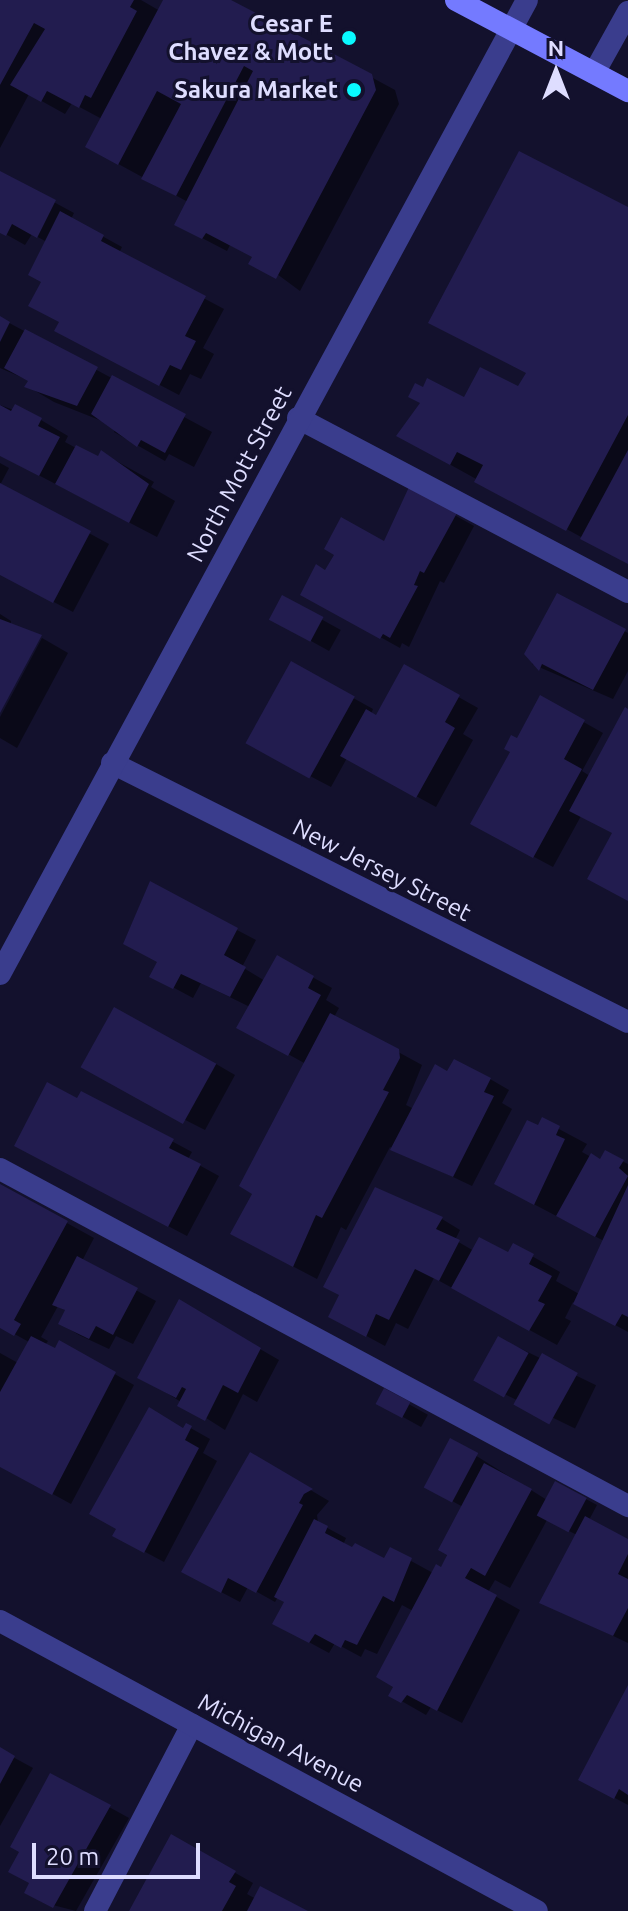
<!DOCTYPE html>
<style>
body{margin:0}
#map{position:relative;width:628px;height:1911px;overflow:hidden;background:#13112d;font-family:Ubuntu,sans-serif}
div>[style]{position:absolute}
.shadow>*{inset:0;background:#0007;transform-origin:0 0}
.building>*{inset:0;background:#221c4f;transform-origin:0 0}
.service>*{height:22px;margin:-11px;padding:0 11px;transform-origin:11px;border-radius:11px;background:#3a3d8d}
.minor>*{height:22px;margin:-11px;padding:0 11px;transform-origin:11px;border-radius:11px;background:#3a3d8d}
.secondary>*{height:22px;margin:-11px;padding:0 11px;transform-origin:11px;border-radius:11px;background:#747aff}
.dots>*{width:22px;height:22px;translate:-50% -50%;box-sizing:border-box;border:4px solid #13112d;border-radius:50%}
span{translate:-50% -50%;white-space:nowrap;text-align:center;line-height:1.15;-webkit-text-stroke:6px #13112d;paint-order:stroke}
.poi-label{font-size:24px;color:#deddff;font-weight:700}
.right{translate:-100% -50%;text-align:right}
.street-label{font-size:24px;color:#deddff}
.north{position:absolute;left:516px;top:32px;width:80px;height:80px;-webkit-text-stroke:6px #13112d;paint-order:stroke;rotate:0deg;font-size:22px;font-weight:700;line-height:32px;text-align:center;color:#deddff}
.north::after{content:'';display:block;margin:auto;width:28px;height:36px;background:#deddff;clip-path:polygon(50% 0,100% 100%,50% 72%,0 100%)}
.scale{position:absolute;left:32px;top:1843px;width:168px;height:36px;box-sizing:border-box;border:4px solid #deddff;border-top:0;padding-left:10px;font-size:24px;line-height:28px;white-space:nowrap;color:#deddff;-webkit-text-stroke:6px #13112d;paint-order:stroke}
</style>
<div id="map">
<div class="shadow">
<i style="clip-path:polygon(0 0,141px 0,160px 11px,165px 0,229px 0,395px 90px,399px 104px,300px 291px,254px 257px,230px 245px,227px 251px,177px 225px,188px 202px,111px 160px,102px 119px,72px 103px,65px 114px,29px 94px,0 148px)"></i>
<i style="clip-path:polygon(0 173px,74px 213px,71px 219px,122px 247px,119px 253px,224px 309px,203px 348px,214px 354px,201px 379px,190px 374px,179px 395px,76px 341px,43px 282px,47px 242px,32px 234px,25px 245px,0 231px)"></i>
<i style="clip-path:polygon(628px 210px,628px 563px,422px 449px,464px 400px,519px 389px)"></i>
<i style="clip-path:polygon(0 318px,212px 432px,194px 467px,169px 454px,165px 461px,114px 432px,117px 427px,54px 402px,27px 386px,30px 381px,0 368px)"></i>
<i style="clip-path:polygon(0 405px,41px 420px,68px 436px,65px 442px,76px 448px,99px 459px,102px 453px,154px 482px,151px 487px,175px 501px,157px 537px,0 455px)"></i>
<i style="clip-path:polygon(0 463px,9px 468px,0 485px)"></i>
<i style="clip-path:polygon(0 485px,109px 544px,73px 612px,0 574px)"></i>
<i style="clip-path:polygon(410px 490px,474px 526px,444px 583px,440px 581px,409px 647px,402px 643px,400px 648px,303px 594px,326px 572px,385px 543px)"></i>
<i style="clip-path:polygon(558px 596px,628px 633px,628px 671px,613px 699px,532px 664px)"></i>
<i style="left:283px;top:598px;width:66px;height:24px;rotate:29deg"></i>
<i style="clip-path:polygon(0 614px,11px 621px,0 709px)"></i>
<i style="clip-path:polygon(42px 638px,68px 653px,17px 748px,0 738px,0 717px)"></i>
<i style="clip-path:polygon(292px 664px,373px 709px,371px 714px,377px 717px,405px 667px,478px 708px,463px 734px,473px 740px,436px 807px,347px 758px,331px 787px,268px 754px)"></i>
<i style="clip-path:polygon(541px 698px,603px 733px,582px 771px,590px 776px,628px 711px,628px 900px,614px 833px,581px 816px,553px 867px,491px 834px,517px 741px)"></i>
<i style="clip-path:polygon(237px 930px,256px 940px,242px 967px,265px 981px,278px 958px,332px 988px,326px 1000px,339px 1008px,334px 1017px,422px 1065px,406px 1105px,414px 1109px,448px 1074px,490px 1079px,509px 1090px,502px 1103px,512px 1109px,472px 1186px,390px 1147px,346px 1230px,341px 1227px,317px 1279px,256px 1247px,254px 1193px,306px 1064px,239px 1027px,250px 1007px,201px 983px,193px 998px,152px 976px)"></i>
<i style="clip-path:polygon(216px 1064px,235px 1075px,205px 1130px,107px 1080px)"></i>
<i style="clip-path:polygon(82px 1093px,192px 1152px,188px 1159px,219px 1176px,187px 1236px,35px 1156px)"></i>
<i style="clip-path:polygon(542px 1120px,587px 1144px,582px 1152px,591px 1157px,601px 1161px,605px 1153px,628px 1164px,628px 1332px,573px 1302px,565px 1318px,571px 1321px,557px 1345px,434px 1278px,408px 1329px,396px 1323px,385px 1346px,350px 1327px,442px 1219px,460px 1230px,455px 1240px,474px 1251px,509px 1255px,514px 1246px,560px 1272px,556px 1281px,579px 1294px,604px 1241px,524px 1199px)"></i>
<i style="clip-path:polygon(0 1186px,94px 1238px,82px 1261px,156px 1301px,133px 1344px,116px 1336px,109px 1349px,79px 1335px,61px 1324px,67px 1311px,58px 1306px,41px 1337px,48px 1341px,45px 1345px,56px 1351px,60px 1343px,134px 1385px,71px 1504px,0 1465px,0 1353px,18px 1363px,29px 1342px,0 1326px)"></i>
<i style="clip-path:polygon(179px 1302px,279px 1360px,257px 1402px,243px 1394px,225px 1430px,159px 1388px)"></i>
<i style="left:499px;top:1338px;width:108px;height:48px;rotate:26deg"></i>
<i style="left:385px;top:1391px;width:49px;height:14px;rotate:29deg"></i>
<i style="clip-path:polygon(187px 1426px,210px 1439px,203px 1453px,217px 1461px,164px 1562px,134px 1546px)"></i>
<i style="clip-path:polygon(451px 1440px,547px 1500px,556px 1483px,597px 1505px,589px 1520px,628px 1541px,628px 1643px,542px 1602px,577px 1535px,547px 1520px,510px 1588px,495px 1580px,488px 1592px,520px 1610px,462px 1723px,431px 1707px,426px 1715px,391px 1695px,413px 1611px,402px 1605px,377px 1654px,365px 1649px,361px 1657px,335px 1643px,329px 1653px,294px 1634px,286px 1602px,278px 1597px,275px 1602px,248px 1587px,240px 1602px,202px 1582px,250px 1454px,329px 1501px,317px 1515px,318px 1523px,346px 1538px,343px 1545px,385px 1561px,391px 1550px,433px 1573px,442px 1569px,463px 1507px,427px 1487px)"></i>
<i style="clip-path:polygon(628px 1694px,628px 1805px,600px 1790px)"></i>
<i style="clip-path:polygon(0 1750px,33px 1768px,0 1826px)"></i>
<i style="clip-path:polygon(51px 1775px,129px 1818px,76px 1911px,45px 1903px,31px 1883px)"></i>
<i style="clip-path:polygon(172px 1837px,253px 1883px,247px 1894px,256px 1899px,304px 1911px,131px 1911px)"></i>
</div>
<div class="building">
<i style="clip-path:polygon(0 0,134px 0,130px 7px,137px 11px,91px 98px,85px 95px,79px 108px,47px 91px,41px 102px,10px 85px,45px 29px,34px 23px,0 85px)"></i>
<i style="clip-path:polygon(163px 0,231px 0,372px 74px,376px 90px,276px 279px,248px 264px,252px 257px,206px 233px,202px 239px,174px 225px,253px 71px,244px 66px,176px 196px,141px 179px,181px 104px,157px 91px,118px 165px,85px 147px)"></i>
<i style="clip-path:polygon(519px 151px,628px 207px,628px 415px,566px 531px,474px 482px,483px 465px,457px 452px,450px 465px,396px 436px,420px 403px,408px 397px,415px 383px,423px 387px,427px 378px,464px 397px,480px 367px,518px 386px,526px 373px,428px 323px)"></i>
<i style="clip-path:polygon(0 171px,56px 200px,37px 238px,12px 224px,6px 236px,0 233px)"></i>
<i style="clip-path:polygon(60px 211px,104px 235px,101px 241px,206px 296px,185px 336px,196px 341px,181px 370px,170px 365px,159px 386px,54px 331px,59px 322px,28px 306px,41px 282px,28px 275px)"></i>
<i style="clip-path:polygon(0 316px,10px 322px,0 342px)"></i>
<i style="clip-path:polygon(25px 329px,98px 367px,77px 406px,24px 387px,28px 381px,4px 368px)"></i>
<i style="clip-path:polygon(112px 375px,186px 414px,165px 453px,141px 440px,137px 447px,91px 414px)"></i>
<i style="clip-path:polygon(15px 404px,42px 418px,38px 426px,60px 437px,39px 476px,0 456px,0 405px,11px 411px)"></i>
<i style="clip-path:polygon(76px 445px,98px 456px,101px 450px,149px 484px,129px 523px,55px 484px)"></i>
<i style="clip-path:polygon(628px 450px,628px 564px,580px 539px)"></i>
<i style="clip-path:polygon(0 483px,91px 531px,53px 603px,0 575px)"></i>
<i style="clip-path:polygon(409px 487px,457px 513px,424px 573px,420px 571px,414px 585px,418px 586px,390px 638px,383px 634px,380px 639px,300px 595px,316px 564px,325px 570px,334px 555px,324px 549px,341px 517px,384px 541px)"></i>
<i style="clip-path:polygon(557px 593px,626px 629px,593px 690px,542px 664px,539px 671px,524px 654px)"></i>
<i style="left:282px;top:595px;width:47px;height:28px;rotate:28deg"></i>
<i style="clip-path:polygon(0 619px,42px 635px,0 713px)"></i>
<i style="left:291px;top:661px;width:73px;height:94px;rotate:29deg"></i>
<i style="clip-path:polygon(404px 664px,460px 695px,445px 722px,455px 728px,416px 798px,340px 756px,366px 709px,376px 715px)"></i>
<i style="clip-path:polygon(540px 695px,585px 720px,564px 759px,582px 769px,533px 858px,470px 824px,510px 752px,504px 749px,511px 735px,517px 738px)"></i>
<i style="clip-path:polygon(625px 707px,628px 709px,628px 901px,587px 879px,612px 833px,569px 811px)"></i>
<i style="clip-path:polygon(150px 881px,238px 928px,224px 955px,246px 967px,230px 997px,181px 974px,173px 989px,149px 977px,157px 962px,123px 944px)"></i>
<i style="clip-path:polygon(277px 955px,314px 976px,308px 988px,321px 995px,288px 1056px,236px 1028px)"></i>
<i style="left:114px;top:1007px;width:117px;height:69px;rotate:29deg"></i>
<i style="clip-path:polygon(330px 1013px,399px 1049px,400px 1058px,383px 1090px,389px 1092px,322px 1218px,316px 1215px,293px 1267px,230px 1234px,252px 1194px,239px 1186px)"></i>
<i style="clip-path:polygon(454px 1059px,491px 1078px,484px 1092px,494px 1096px,453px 1177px,390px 1150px,435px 1064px,447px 1071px)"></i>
<i style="clip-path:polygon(47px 1082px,77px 1098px,81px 1091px,174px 1139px,169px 1148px,201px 1164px,168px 1227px,14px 1146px)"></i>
<i style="clip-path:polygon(542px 1117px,560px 1126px,556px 1135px,565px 1139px,534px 1205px,494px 1184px,527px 1120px,538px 1125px)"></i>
<i style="clip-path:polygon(605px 1150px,624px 1160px,619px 1168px,628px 1176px,595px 1237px,556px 1216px,591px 1153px,600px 1159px)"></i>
<i style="clip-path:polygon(0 1184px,68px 1221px,14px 1320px,21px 1324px,14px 1336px,0 1328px)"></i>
<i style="clip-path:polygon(628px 1185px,628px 1317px,622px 1314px,615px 1326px,573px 1304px)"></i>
<i style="clip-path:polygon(375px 1187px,443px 1217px,436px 1229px,460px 1240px,439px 1281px,415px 1269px,389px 1320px,376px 1314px,366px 1337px,328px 1317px,339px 1295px,323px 1287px)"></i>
<i style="clip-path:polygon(479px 1237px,508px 1252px,513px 1243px,534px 1254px,529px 1264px,552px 1276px,538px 1301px,545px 1304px,529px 1331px,451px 1288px)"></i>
<i style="clip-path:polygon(77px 1256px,138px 1288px,113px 1335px,96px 1326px,89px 1339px,58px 1324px,65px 1310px,52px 1305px)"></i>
<i style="clip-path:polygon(179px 1299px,261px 1348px,238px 1393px,223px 1385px,205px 1421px,177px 1406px,186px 1389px,182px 1387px,176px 1398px,137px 1378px)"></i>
<i style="clip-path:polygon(31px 1336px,55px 1348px,59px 1340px,116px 1372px,52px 1495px,0 1467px,0 1392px)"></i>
<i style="left:498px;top:1336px;width:35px;height:51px;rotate:29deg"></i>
<i style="left:542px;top:1353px;width:41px;height:59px;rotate:29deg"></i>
<i style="left:384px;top:1388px;width:30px;height:18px;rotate:28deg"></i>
<i style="clip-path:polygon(149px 1407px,183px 1428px,186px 1423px,192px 1426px,185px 1440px,199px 1448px,144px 1553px,112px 1536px,116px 1529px,89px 1514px)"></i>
<i style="left:450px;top:1438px;width:32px;height:56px;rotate:28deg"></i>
<i style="clip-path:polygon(250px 1452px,313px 1489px,304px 1494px,299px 1503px,303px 1505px,256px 1593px,228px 1578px,221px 1593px,181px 1572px)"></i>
<i style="clip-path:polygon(484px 1463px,532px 1489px,485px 1576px,471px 1568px,465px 1578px,497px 1595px,437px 1711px,407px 1695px,401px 1703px,388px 1696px,393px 1687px,376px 1677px,436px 1564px,441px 1567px,447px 1555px,438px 1550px)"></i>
<i style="left:555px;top:1481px;width:36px;height:39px;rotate:28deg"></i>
<i style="clip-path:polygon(585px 1516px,628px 1539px,628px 1554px,618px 1574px,628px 1579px,628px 1608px,613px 1636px,539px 1603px)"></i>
<i style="clip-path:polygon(314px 1519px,328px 1526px,325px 1533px,352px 1547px,355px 1543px,384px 1558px,390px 1547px,412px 1558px,394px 1602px,383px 1596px,357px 1645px,345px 1640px,341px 1648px,315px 1634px,309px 1643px,272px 1624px,284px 1602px,274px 1597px)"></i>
<i style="clip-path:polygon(628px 1685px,628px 1795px,619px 1789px,614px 1799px,578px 1780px)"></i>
<i style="clip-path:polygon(0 1747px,15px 1756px,0 1784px)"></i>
<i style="clip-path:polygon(50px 1773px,111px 1805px,53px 1908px,24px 1893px,29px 1883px,8px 1872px,19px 1852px,10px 1847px)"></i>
<i style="clip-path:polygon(171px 1834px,236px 1871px,229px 1882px,236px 1886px,222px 1911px,129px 1911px)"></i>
<i style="clip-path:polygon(260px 1886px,308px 1911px,247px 1911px)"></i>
</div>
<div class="service">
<i style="left:594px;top:73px;width:70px;rotate:-60.9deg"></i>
<i style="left:298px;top:418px;width:373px;rotate:27.8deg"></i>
<i style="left:0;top:1169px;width:713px;rotate:28.22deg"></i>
<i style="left:95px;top:1911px;width:210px;rotate:-62.5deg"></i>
</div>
<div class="minor">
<i style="left:112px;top:763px;width:577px;rotate:26.65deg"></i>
<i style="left:0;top:974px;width:1107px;rotate:-61.58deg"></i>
<i style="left:0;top:1621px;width:610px;rotate:28.37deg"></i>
</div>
<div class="secondary">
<i style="left:456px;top:0;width:195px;rotate:27.9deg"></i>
</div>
<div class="dots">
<i style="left:349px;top:38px;background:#09f9ff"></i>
<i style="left:354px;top:90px;background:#09f9ff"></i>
</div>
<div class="poi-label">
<span class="right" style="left:333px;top:38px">Cesar E<br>Chavez &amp; Mott</span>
<span class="right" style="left:338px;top:90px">Sakura Market</span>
</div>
<div class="street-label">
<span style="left:239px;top:474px;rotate:-62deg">North Mott Street</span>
<span style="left:382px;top:870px;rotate:27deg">New Jersey Street</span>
<span style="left:281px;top:1743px;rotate:28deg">Michigan Avenue</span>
</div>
<div class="north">N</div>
<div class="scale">20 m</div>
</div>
